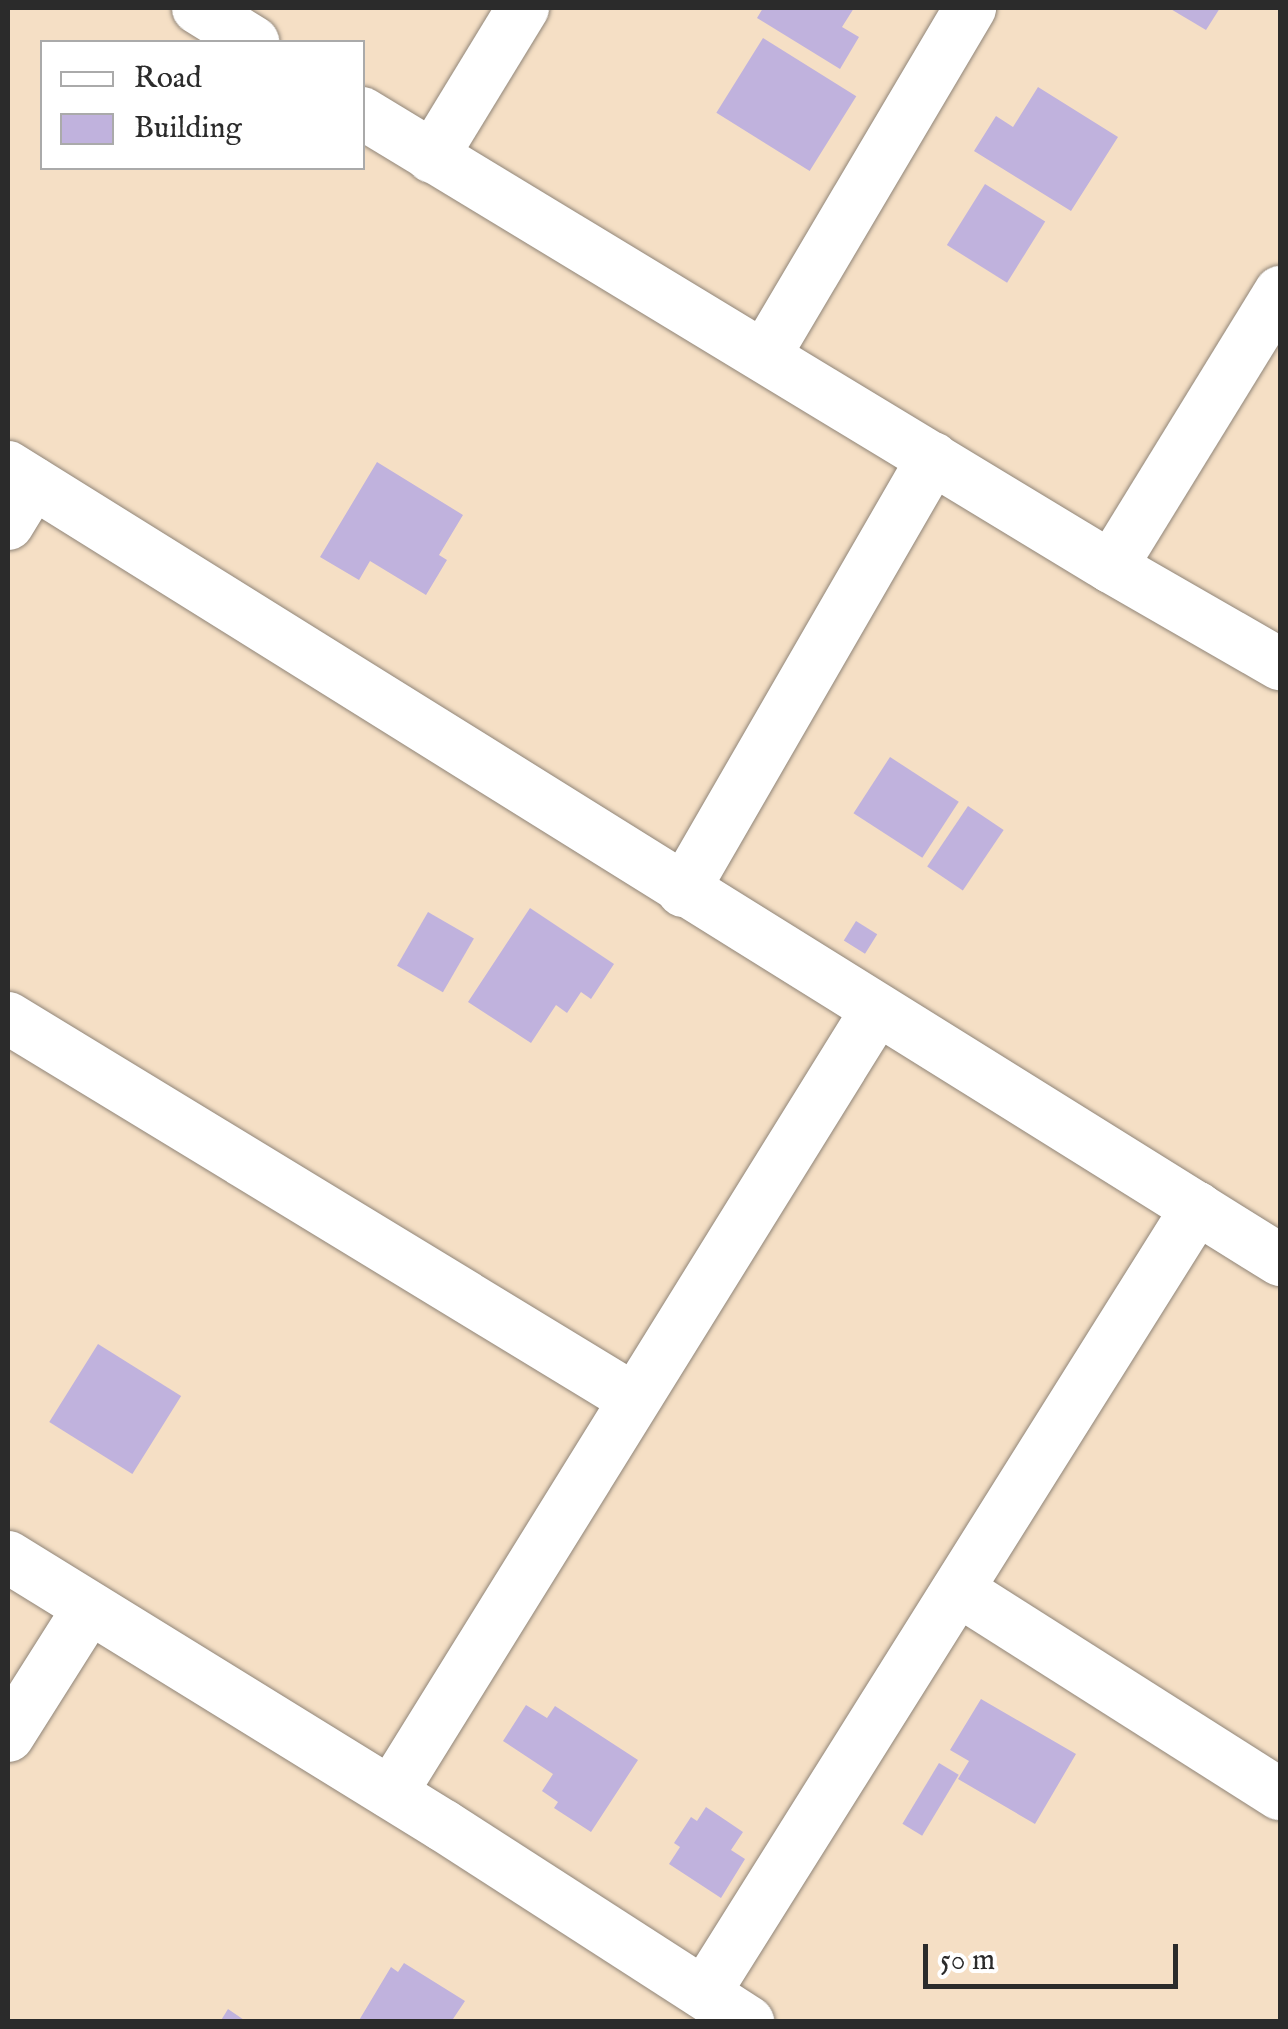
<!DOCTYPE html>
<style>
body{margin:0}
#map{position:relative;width:1288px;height:2029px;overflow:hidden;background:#f5dfc5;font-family:"IM FELL English",serif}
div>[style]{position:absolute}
.building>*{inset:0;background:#c0b2dd;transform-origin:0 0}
.roads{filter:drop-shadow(0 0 2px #908578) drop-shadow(0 0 2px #908578)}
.minor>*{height:52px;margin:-26px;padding:0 26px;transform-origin:26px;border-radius:26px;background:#fff}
span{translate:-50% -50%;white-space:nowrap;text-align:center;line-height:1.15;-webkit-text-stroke:8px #fff;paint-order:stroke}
.frame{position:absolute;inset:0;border:10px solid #2b2b2b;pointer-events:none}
.legend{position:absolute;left:40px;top:40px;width:325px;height:130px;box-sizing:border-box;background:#fff;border:2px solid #aaa;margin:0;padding:12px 18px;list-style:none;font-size:30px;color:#2b2b2b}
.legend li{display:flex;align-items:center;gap:20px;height:50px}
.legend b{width:50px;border:2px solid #aaa}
.scale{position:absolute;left:923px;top:1944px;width:255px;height:45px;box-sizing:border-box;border:5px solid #2b2b2b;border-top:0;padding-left:12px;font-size:30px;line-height:35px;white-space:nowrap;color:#2b2b2b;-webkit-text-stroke:8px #fff;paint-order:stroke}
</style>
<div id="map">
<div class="building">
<i style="clip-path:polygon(763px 8px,854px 8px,842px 27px,859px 37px,840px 69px,757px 18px)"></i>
<i style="clip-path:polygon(1169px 8px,1220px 8px,1206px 30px)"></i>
<i style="left:763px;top:38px;width:110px;height:88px;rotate:32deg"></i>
<i style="clip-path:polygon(1038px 87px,1118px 137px,1071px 211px,974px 151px,996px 116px,1013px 127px)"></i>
<i style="left:985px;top:184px;width:71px;height:72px;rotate:32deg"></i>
<i style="clip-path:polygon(377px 462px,463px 515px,439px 555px,447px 560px,426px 595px,370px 561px,359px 580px,320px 557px)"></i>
<i style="left:890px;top:757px;width:82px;height:67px;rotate:33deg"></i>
<i style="left:968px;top:806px;width:43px;height:73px;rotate:34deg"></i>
<i style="clip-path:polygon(530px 908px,614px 964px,591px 999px,581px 992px,567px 1013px,556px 1005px,531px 1043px,468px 1002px)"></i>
<i style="left:428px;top:912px;width:53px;height:62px;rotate:30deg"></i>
<i style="left:856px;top:921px;width:25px;height:23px;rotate:32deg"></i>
<i style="left:98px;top:1344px;width:98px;height:92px;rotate:32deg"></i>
<i style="clip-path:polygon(981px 1699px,1076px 1754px,1035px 1824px,958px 1779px,969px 1761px,950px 1750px)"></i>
<i style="clip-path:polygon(526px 1705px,547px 1718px,555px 1706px,638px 1760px,591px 1832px,554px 1808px,558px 1802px,542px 1791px,553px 1774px,503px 1741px)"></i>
<i style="left:939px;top:1763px;width:23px;height:71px;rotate:31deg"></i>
<i style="clip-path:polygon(706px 1807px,743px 1832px,731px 1850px,745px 1859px,721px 1898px,669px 1864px,680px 1847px,674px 1843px,691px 1817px,697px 1821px)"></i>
<i style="clip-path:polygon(404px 1963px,465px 2001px,451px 2022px,358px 2022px,391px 1967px,398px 1972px)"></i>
<i style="clip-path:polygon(228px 2009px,247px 2022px,220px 2022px)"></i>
</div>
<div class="roads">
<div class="minor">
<i style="left:198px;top:8px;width:65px;rotate:31.7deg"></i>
<i style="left:362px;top:113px;width:876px;rotate:31.22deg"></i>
<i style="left:1111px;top:567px;width:195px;rotate:29.9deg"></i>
<i style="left:432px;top:157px;width:175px;rotate:-58.6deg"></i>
<i style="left:765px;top:355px;width:403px;rotate:-59.4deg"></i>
<i style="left:8px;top:467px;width:1499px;rotate:31.94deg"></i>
<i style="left:8px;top:524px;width:48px;rotate:-58.6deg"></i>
<i style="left:1111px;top:567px;width:323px;rotate:-58.4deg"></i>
<i style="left:683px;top:891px;width:500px;rotate:-60deg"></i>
<i style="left:8px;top:1018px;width:733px;rotate:31.33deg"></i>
<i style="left:8px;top:1557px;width:512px;rotate:31.67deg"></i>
<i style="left:444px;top:1826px;width:362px;rotate:32.8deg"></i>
<i style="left:958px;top:1590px;width:381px;rotate:32.4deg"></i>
<i style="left:8px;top:1736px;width:151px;rotate:-57.7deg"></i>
<i style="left:391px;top:1793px;width:920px;rotate:-58.19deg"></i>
<i style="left:705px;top:1992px;width:926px;rotate:-57.89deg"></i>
</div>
</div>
<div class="frame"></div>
<ul class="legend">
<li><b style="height:12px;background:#fff"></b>Road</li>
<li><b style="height:28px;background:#c0b2dd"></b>Building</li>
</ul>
<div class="scale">50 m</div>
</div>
